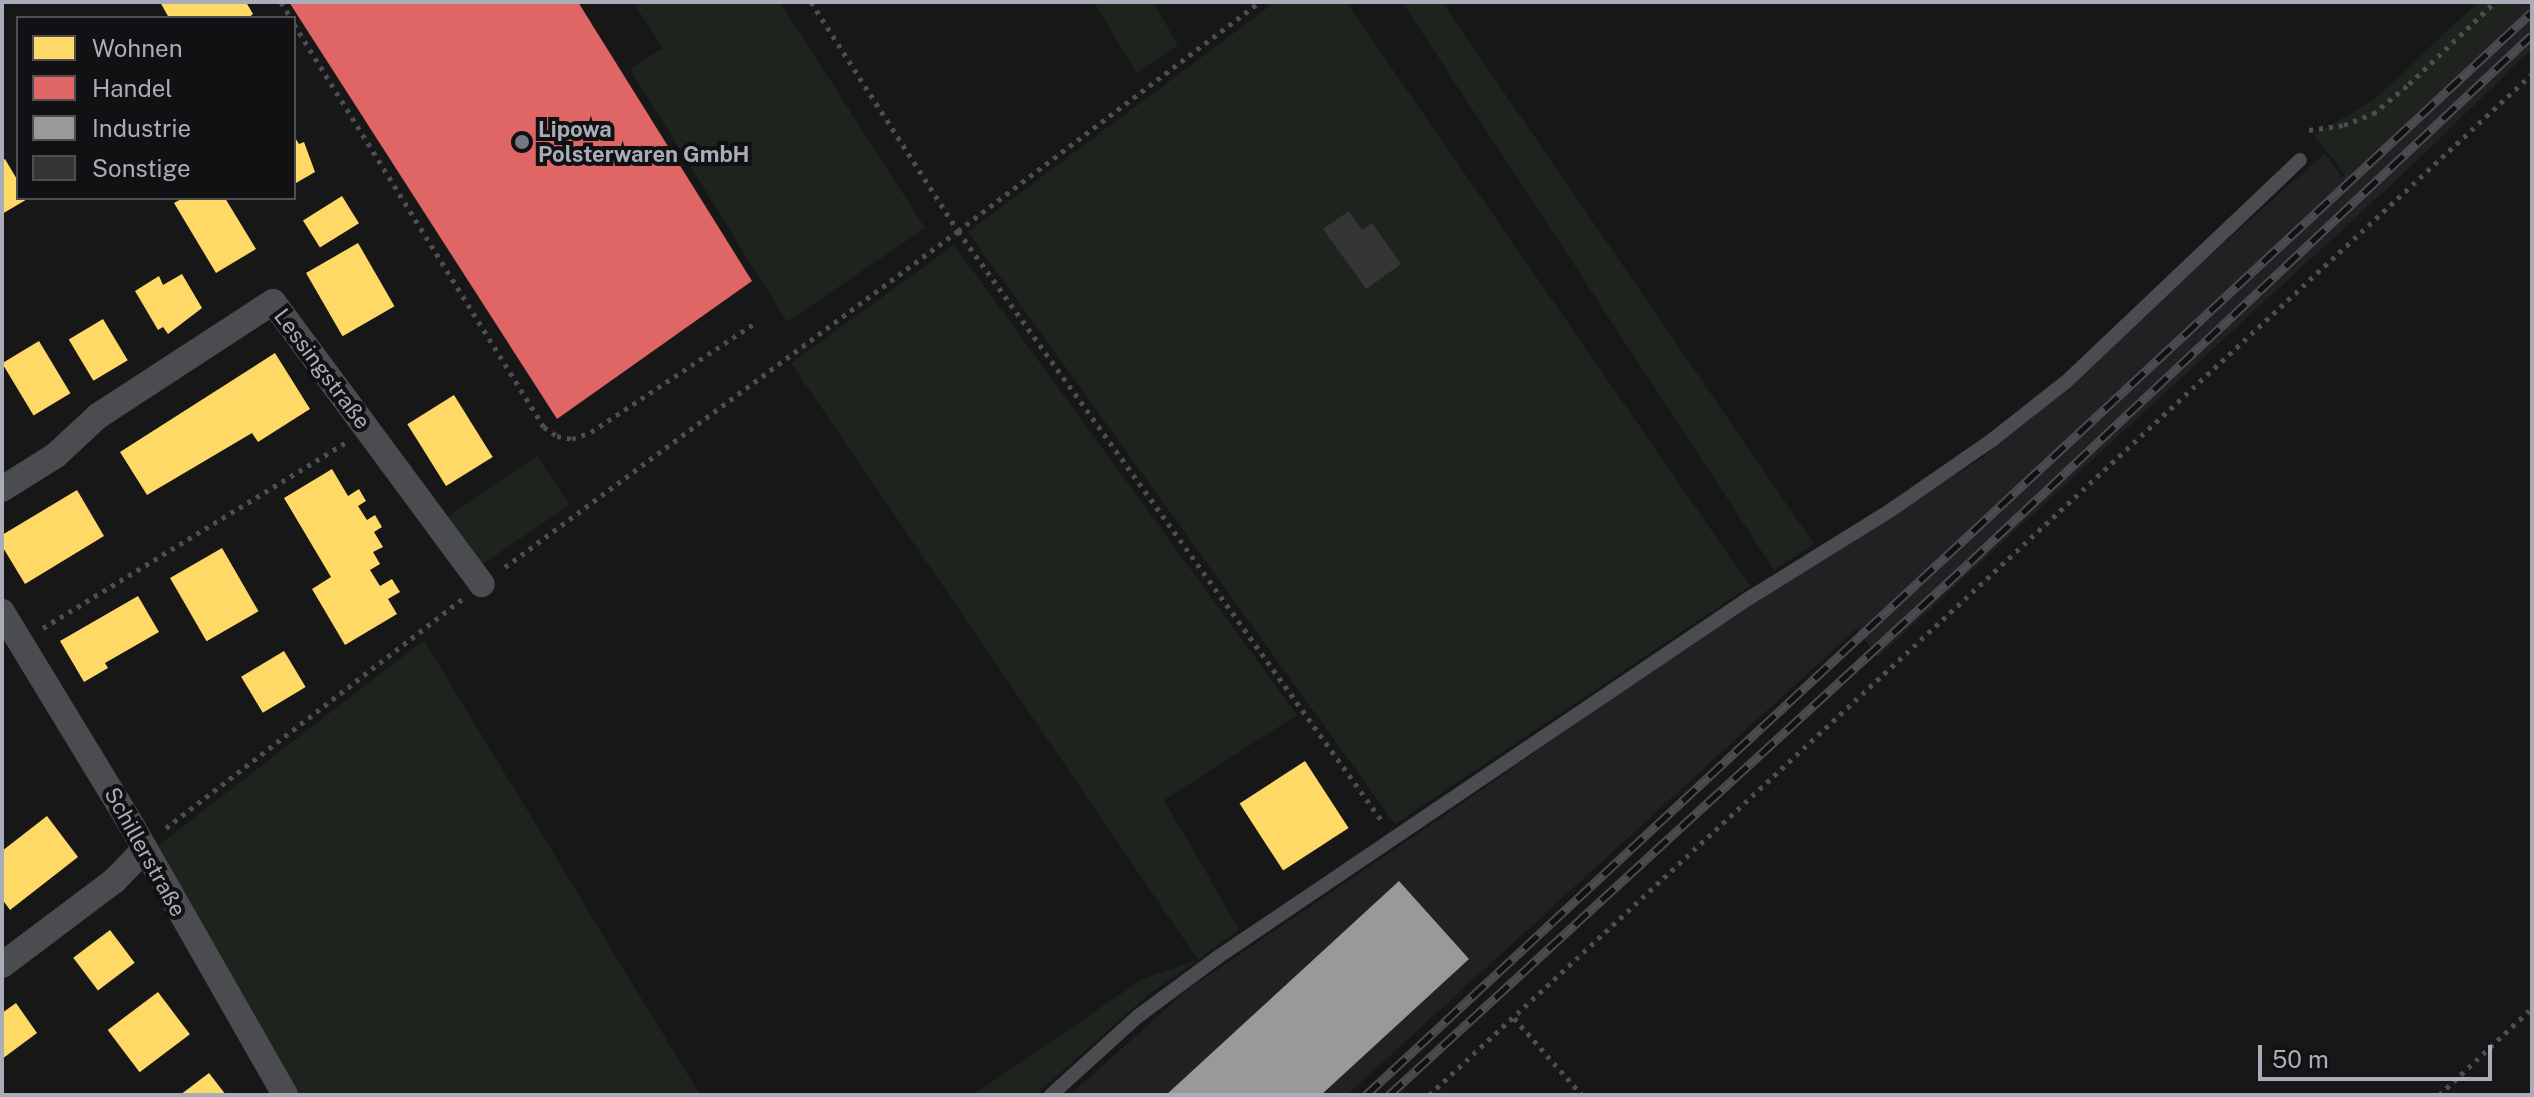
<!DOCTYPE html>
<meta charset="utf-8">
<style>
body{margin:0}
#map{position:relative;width:2534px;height:1097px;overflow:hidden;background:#171717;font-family:"Public Sans",sans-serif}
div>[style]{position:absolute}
.built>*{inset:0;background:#212123}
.green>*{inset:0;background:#1d241e;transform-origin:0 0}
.homes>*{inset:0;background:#ffd966;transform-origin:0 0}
.shops>*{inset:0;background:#e06666}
.industry>*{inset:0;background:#999}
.building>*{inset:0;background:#353536}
.path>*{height:5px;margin-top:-2.5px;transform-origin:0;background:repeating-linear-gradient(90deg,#4d4e52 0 4px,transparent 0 10px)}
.service>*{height:14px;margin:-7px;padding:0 7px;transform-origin:7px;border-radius:7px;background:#4b4c50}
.minor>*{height:26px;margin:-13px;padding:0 13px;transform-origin:13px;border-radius:13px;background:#4b4c50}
.rail>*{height:9px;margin-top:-4.5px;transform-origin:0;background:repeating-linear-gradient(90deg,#111113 0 18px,#4b4c4f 0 36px);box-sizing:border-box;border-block:2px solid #4b4c4f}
.dots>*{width:22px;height:22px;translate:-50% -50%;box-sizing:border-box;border:4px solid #111113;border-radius:50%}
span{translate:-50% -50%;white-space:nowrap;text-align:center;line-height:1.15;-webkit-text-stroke:8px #111113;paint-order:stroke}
.poi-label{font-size:22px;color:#a8adb8;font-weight:700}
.left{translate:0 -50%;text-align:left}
.street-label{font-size:22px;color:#a8adb8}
.frame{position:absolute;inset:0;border:4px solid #a8adb8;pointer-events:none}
.legend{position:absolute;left:16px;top:16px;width:280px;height:184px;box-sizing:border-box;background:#111113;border:2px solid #4d4f55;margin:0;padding:10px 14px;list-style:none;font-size:24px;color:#a8adb8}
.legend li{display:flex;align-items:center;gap:16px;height:40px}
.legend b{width:40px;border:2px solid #4d4f55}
.scale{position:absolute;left:2258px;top:1045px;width:234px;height:36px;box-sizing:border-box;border:4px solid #a8adb8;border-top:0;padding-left:10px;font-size:24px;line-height:28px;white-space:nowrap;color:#a8adb8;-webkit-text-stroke:6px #111113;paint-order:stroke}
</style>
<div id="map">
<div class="built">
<i style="clip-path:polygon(2523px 2px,2532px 2px,2532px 49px,2404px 173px,1878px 657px,1856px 629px,1347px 1095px,1070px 1095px,1187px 990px,1467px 800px,1716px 625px,1981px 459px,2325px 153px,2342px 177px)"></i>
</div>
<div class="green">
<i style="clip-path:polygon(633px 2px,780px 2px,925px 228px,787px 322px,630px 69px,663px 48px)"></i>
<i style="clip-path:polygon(1094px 2px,1153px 2px,1178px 45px,1136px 73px)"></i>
<i style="clip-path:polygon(1275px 2px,1346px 2px,1750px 586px,1395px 824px,968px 232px)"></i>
<i style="clip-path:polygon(1402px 2px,1442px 2px,1814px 544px,1774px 570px)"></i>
<i style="clip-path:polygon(2478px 2px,2523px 2px,2345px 175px,2314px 135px,2375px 99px)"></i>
<i style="clip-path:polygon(954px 245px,1297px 715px,1164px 800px,1239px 929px,1198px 960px,1148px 995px,1035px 1095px,973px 1095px,1144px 978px,1198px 960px,791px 363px)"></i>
<i style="left:537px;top:456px;width:59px;height:108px;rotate:56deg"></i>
<i style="clip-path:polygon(424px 640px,700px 1095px,296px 1095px,151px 851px)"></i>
</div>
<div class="homes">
<i style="clip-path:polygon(160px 2px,246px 2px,253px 14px,248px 18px,169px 18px)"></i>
<i style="clip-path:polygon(294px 136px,299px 144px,304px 142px,315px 172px,296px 183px)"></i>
<i style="clip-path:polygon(5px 159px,18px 181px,18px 198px,29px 198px,2px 214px,2px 161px)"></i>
<i style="left:342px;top:196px;width:32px;height:46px;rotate:58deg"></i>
<i style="clip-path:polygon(183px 198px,225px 198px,256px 249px,216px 273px,174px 203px)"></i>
<i style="left:358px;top:243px;width:73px;height:60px;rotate:60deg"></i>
<i style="clip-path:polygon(182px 274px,202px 308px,168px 334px,163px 327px,158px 330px,135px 291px,159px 276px,163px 285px)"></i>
<i style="left:103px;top:319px;width:48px;height:40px;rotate:59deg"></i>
<i style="left:39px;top:341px;width:61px;height:43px;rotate:59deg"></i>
<i style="clip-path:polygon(275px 353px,310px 409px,258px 442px,252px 433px,147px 495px,120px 452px)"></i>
<i style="left:454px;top:395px;width:73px;height:55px;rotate:58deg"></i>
<i style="clip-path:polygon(332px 469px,348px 496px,359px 489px,366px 501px,358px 506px,367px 520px,375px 515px,382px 527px,374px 532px,383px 547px,373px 552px,380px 564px,370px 570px,380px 586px,392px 579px,400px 592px,388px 599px,397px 614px,345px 645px,312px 589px,331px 577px,284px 498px)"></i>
<i style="clip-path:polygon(77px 490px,104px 536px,25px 584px,2px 546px,2px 535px)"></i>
<i style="left:222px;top:548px;width:73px;height:60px;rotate:60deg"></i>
<i style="clip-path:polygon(138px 596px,159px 632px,105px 663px,108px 668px,84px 682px,60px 641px)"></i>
<i style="left:284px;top:651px;width:42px;height:50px;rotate:59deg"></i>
<i style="left:1305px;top:761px;width:80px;height:78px;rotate:57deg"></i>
<i style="clip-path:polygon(47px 816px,78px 857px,10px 910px,2px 899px,2px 851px)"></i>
<i style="left:110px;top:930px;width:41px;height:46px;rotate:53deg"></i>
<i style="left:158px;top:992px;width:53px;height:63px;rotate:53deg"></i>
<i style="clip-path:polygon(16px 1003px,37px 1033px,2px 1059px,2px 1013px)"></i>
<i style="clip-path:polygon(209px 1073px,226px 1095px,180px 1095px)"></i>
</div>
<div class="shops">
<i style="clip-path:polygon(289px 2px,578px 2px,752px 281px,557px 419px)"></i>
</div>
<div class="industry">
<i style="clip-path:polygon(1399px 881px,1469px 959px,1321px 1095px,1166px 1095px)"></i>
</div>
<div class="building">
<i style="clip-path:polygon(1349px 211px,1362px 230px,1372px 223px,1401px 264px,1366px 289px,1323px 229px)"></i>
</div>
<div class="path">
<i style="left:281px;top:2px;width:19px;rotate:58deg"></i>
<i style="left:811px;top:2px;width:272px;rotate:57.3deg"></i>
<i style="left:958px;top:231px;width:727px;rotate:54.3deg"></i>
<i style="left:294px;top:24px;width:474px;rotate:58.2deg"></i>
<i style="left:544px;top:427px;width:16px;rotate:35deg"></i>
<i style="left:557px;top:436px;width:15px;rotate:11deg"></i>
<i style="left:572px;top:439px;width:20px;rotate:-20deg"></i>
<i style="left:591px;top:432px;width:197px;rotate:-33.6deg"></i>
<i style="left:2309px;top:130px;width:35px;rotate:-8deg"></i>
<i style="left:2344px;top:125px;width:31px;rotate:-21deg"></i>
<i style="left:2373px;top:114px;width:47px;rotate:-39.8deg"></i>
<i style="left:2409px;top:84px;width:119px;rotate:-43.6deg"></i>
<i style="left:505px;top:567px;width:564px;rotate:-36.57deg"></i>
<i style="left:958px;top:231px;width:379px;rotate:-37.2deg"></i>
<i style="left:43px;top:628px;width:354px;rotate:-31.5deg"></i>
<i style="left:166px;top:828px;width:374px;rotate:-37.7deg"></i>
<i style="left:1514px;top:1018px;width:103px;rotate:48.6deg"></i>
<i style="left:1429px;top:1095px;width:1503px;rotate:-42.79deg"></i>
<i style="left:2439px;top:1095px;width:127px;rotate:-43.1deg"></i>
</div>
<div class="service">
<i style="left:1051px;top:1095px;width:116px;rotate:-42.2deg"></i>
<i style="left:1137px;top:1017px;width:101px;rotate:-36.5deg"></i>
<i style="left:1218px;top:957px;width:637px;rotate:-34.06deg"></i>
<i style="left:1746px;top:600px;width:171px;rotate:-31.8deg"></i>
<i style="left:1891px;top:510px;width:123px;rotate:-34.7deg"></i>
<i style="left:1992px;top:440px;width:95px;rotate:-38.2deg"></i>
<i style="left:2067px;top:381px;width:321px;rotate:-43.5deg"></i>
</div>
<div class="minor">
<i style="left:2px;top:489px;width:64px;rotate:-32.2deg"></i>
<i style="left:56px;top:455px;width:57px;rotate:-42.9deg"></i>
<i style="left:98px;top:416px;width:209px;rotate:-33.1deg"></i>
<i style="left:273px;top:302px;width:351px;rotate:53.5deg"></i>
<i style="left:2px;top:612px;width:237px;rotate:58.7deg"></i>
<i style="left:125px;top:814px;width:323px;rotate:60.3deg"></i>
<i style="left:2px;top:965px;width:140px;rotate:-36.9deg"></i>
<i style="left:114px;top:881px;width:42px;rotate:-46deg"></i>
</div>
<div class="rail">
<i style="left:1366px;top:1095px;width:1591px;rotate:-42.89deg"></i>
<i style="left:1389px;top:1095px;width:788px;rotate:-42.53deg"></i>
<i style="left:1970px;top:562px;width:770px;rotate:-43.16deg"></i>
</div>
<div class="dots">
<i style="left:522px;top:142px;background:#757880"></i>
</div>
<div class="poi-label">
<span class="left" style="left:538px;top:142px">Lipowa<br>Polsterwaren GmbH</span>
</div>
<div class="street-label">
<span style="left:322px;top:369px;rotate:53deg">Lessingstraße</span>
<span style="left:145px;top:852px;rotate:61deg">Schillerstraße</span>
</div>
<div class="frame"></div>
<ul class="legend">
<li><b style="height:22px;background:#ffd966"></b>Wohnen</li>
<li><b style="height:22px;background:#e06666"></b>Handel</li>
<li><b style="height:22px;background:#999"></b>Industrie</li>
<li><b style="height:22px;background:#353536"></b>Sonstige</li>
</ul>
<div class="scale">50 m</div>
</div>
